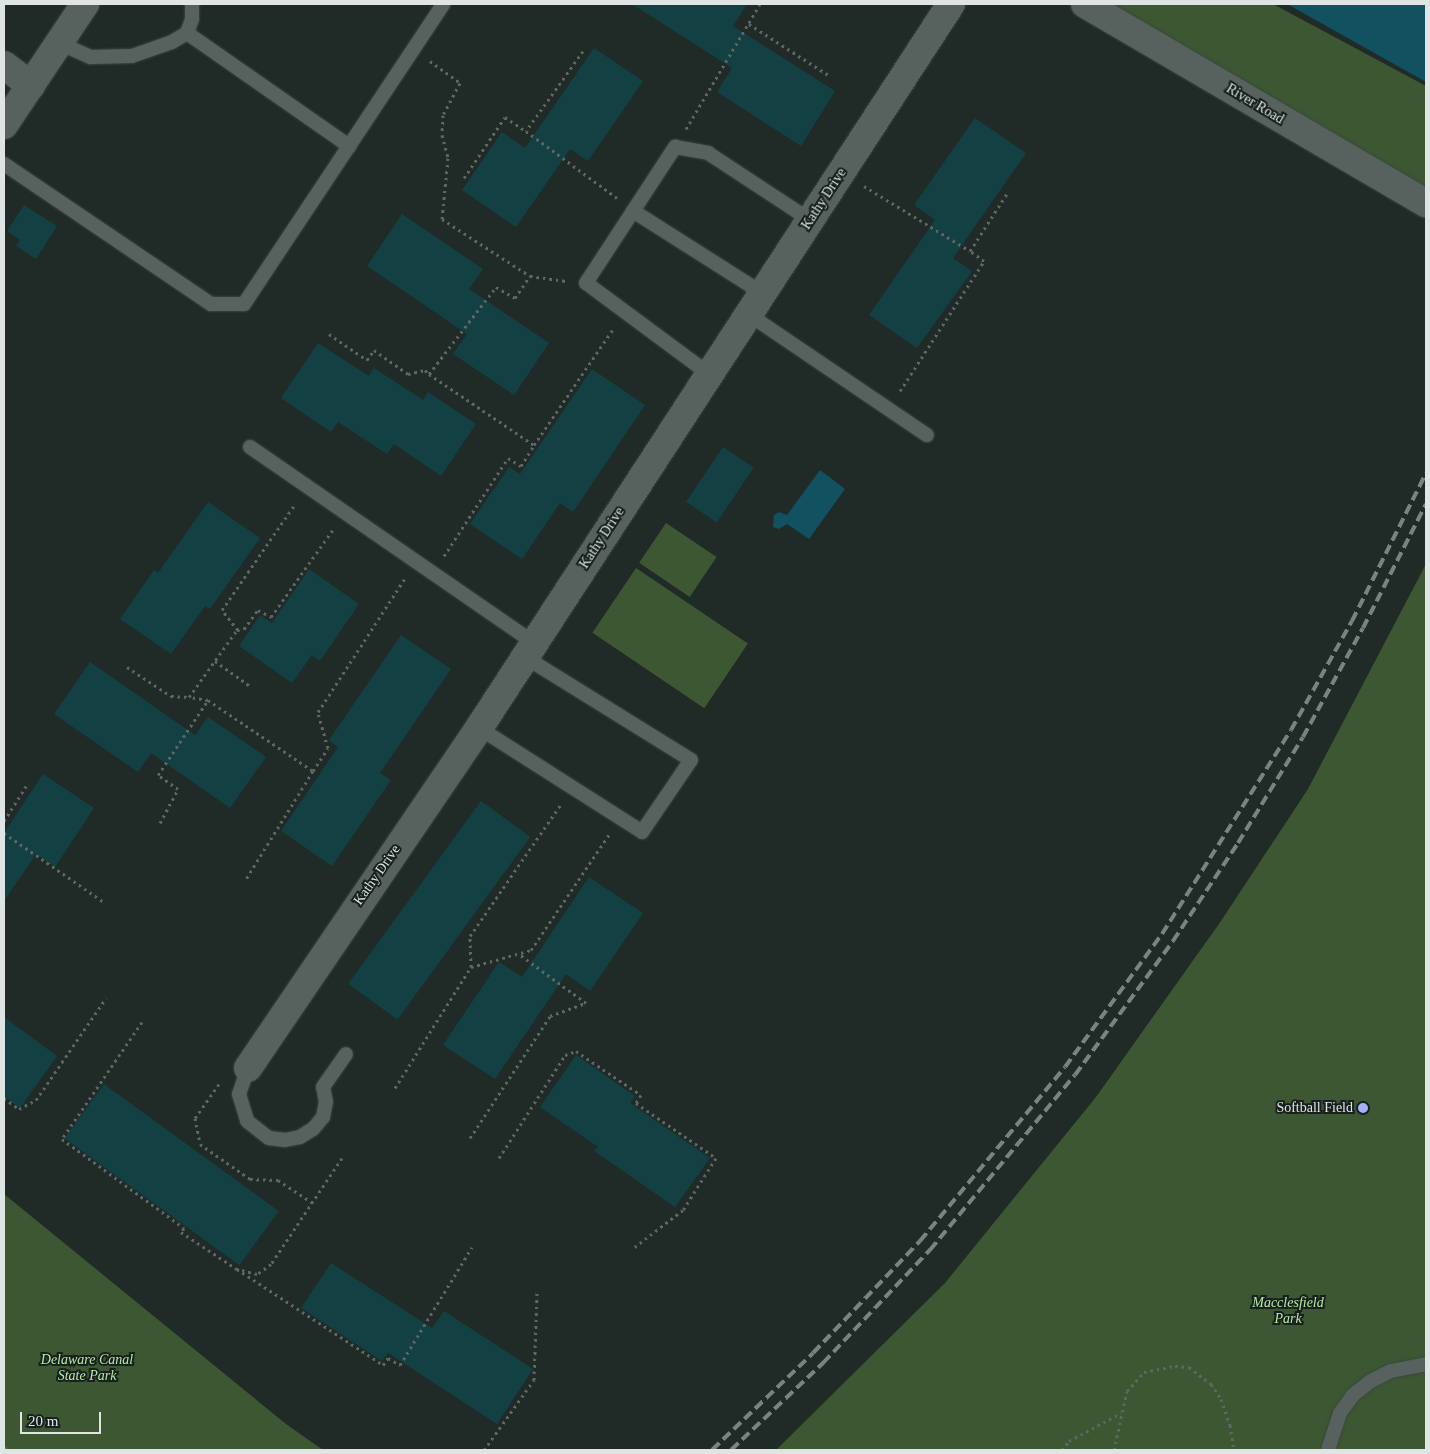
<!DOCTYPE html>
<style>
body{margin:0}
#map{position:relative;width:1430px;height:1454px;overflow:hidden;background:#202a27;font-family:"Times New Roman",serif}
div>[style]{position:absolute}
.green>*{inset:0;background:#3c5732;transform-origin:0 0}
.water>*{inset:0;background:#115160}
.building>*{inset:0;background:#134143;transform-origin:0 0}
.path>*{height:3px;margin-top:-1.5px;transform-origin:0;background:repeating-linear-gradient(90deg,#5f6765 0 2.5px,transparent 0 6.5px)}
.roads{filter:drop-shadow(0 0 1px #3c4543) drop-shadow(0 0 1px #3c4543)}
.lane>*{height:14px;margin:-7px;padding:0 7px;transform-origin:7px;border-radius:7px;background:#57625f}
.street>*{height:28px;margin:-14px;padding:0 14px;transform-origin:14px;border-radius:14px;background:#57625f}
.secondary>*{height:28px;margin:-14px;padding:0 14px;transform-origin:14px;border-radius:14px;background:#57625f}
.rail>*{height:4px;margin-top:-2px;transform-origin:0;background:repeating-linear-gradient(90deg,#7b8381 0 10px,transparent 0 15px)}
.dots>*{width:14px;height:14px;translate:-50% -50%;box-sizing:border-box;border:2px solid #17201e;border-radius:50%}
span{translate:-50% -50%;white-space:nowrap;text-align:center;line-height:1.15;-webkit-text-stroke:4px #17201e;paint-order:stroke}
.street-label{font-size:14px;color:#dfe5e4}
.poi-label{font-size:14px;color:#dfe5e4}
.right{translate:-100% -50%;text-align:right}
.park-label{font-size:14px;color:#b5eba2;font-style:italic}
.frame{position:absolute;inset:0;border:5px solid #dfe5e4;pointer-events:none}
.scale{position:absolute;left:20px;top:1412px;width:81px;height:22px;box-sizing:border-box;border:2px solid #dfe5e4;border-top:0;padding-left:6px;font-size:15px;line-height:18px;white-space:nowrap;color:#dfe5e4;-webkit-text-stroke:4px #17201e;paint-order:stroke}
</style>
<div id="map">
<div class="green">
<i style="clip-path:polygon(1085px 4px,1273px 4px,1426px 86px,1426px 203px)"></i>
<i style="left:666px;top:523px;width:61px;height:48px;rotate:34deg"></i>
<i style="clip-path:polygon(1426px 564px,1426px 1450px,776px 1450px,945px 1283px,1096px 1097px,1221px 921px,1308px 789px)"></i>
<i style="left:636px;top:568px;width:135px;height:78px;rotate:34deg"></i>
<i style="clip-path:polygon(4px 1194px,286px 1424px,323px 1450px,4px 1450px)"></i>
</div>
<div class="water">
<i style="clip-path:polygon(1287px 4px,1426px 4px,1426px 82px)"></i>
<i style="clip-path:polygon(820px 470px,845px 489px,809px 539px,787px 524px,779px 529px,773px 527px,774px 515px,779px 512px,787px 515px)"></i>
</div>
<div class="building">
<i style="clip-path:polygon(632px 4px,747px 4px,733px 26px,835px 91px,801px 146px,717px 92px,732px 68px)"></i>
<i style="clip-path:polygon(594px 48px,643px 81px,588px 161px,570px 149px,516px 227px,462px 190px,502px 132px,525px 148px)"></i>
<i style="clip-path:polygon(975px 118px,1026px 153px,953px 258px,972px 271px,917px 348px,869px 315px,935px 220px,914px 205px)"></i>
<i style="clip-path:polygon(24px 205px,57px 226px,36px 259px,16px 246px,20px 240px,7px 231px)"></i>
<i style="clip-path:polygon(402px 214px,483px 269px,469px 289px,549px 343px,514px 395px,453px 354px,467px 334px,367px 266px)"></i>
<i style="clip-path:polygon(318px 343px,369px 376px,374px 368px,423px 400px,428px 392px,476px 424px,441px 476px,394px 444px,387px 454px,338px 422px,331px 432px,281px 398px)"></i>
<i style="clip-path:polygon(592px 369px,645px 405px,573px 512px,560px 503px,522px 559px,470px 524px,509px 467px,520px 474px)"></i>
<i style="left:723px;top:447px;width:37px;height:66px;rotate:34deg"></i>
<i style="clip-path:polygon(208px 502px,260px 538px,210px 609px,205px 606px,171px 654px,120px 619px,154px 570px,158px 573px)"></i>
<i style="clip-path:polygon(309px 569px,359px 604px,320px 661px,312px 655px,292px 683px,239px 646px,260px 615px,272px 623px)"></i>
<i style="clip-path:polygon(401px 635px,451px 669px,380px 773px,391px 780px,332px 866px,281px 831px,338px 747px,329px 740px)"></i>
<i style="clip-path:polygon(90px 662px,195px 735px,208px 717px,266px 757px,230px 808px,151px 753px,138px 772px,54px 714px)"></i>
<i style="clip-path:polygon(43px 774px,94px 808px,55px 867px,36px 854px,4px 901px,4px 833px)"></i>
<i style="left:481px;top:801px;width:61px;height:226px;rotate:36deg"></i>
<i style="clip-path:polygon(589px 877px,643px 913px,590px 991px,566px 974px,495px 1079px,443px 1045px,499px 962px,522px 977px)"></i>
<i style="clip-path:polygon(4px 1017px,57px 1056px,20px 1108px,4px 1096px)"></i>
<i style="clip-path:polygon(576px 1055px,635px 1096px,630px 1103px,710px 1158px,675px 1207px,594px 1151px,598px 1147px,540px 1107px)"></i>
<i style="left:104px;top:1084px;width:216px;height:67px;rotate:36deg"></i>
<i style="clip-path:polygon(331px 1263px,432px 1328px,444px 1311px,533px 1369px,497px 1424px,388px 1353px,382px 1361px,301px 1308px)"></i>
</div>
<div class="path">
<i style="left:749px;top:24px;width:96px;rotate:32.7deg"></i>
<i style="left:583px;top:51px;width:98px;rotate:125.5deg"></i>
<i style="left:526px;top:131px;width:113px;rotate:36.4deg"></i>
<i style="left:430px;top:61px;width:37px;rotate:36deg"></i>
<i style="left:460px;top:83px;width:36px;rotate:118deg"></i>
<i style="left:443px;top:115px;width:20px;rotate:93deg"></i>
<i style="left:442px;top:135px;width:24px;rotate:75deg"></i>
<i style="left:448px;top:158px;width:61px;rotate:95.6deg"></i>
<i style="left:442px;top:219px;width:105px;rotate:32.9deg"></i>
<i style="left:530px;top:276px;width:36px;rotate:8deg"></i>
<i style="left:686px;top:129px;width:145px;rotate:-59.4deg"></i>
<i style="left:464px;top:178px;width:73px;rotate:-56.1deg"></i>
<i style="left:505px;top:117px;width:25px;rotate:34deg"></i>
<i style="left:864px;top:186px;width:124px;rotate:31.5deg"></i>
<i style="left:329px;top:334px;width:46px;rotate:34.4deg"></i>
<i style="left:367px;top:360px;width:12px;rotate:-55deg"></i>
<i style="left:374px;top:350px;width:42px;rotate:35.2deg"></i>
<i style="left:408px;top:374px;width:17px;rotate:-13deg"></i>
<i style="left:425px;top:370px;width:6px;rotate:45deg"></i>
<i style="left:429px;top:374px;width:110px;rotate:-52.4deg"></i>
<i style="left:496px;top:287px;width:22px;rotate:30deg"></i>
<i style="left:515px;top:298px;width:27px;rotate:-56deg"></i>
<i style="left:429px;top:374px;width:127px;rotate:34.1deg"></i>
<i style="left:534px;top:445px;width:140px;rotate:-55.7deg"></i>
<i style="left:900px;top:391px;width:155px;rotate:-57.1deg"></i>
<i style="left:984px;top:261px;width:17px;rotate:-144deg"></i>
<i style="left:970px;top:251px;width:70px;rotate:-57.2deg"></i>
<i style="left:444px;top:556px;width:117px;rotate:-56.9deg"></i>
<i style="left:508px;top:458px;width:15px;rotate:32deg"></i>
<i style="left:521px;top:466px;width:25px;rotate:-58deg"></i>
<i style="left:238px;top:630px;width:26px;rotate:-129deg"></i>
<i style="left:222px;top:610px;width:129px;rotate:-55.4deg"></i>
<i style="left:215px;top:661px;width:43px;rotate:35.5deg"></i>
<i style="left:127px;top:667px;width:53px;rotate:33.4deg"></i>
<i style="left:171px;top:696px;width:18px;rotate:3deg"></i>
<i style="left:208px;top:700px;width:127px;rotate:34.1deg"></i>
<i style="left:313px;top:771px;width:127px;rotate:121.8deg"></i>
<i style="left:313px;top:771px;width:27px;rotate:-57deg"></i>
<i style="left:328px;top:748px;width:37px;rotate:-106deg"></i>
<i style="left:318px;top:712px;width:160px;rotate:-57deg"></i>
<i style="left:4px;top:821px;width:45px;rotate:-57.7deg"></i>
<i style="left:160px;top:823px;width:38px;rotate:-62deg"></i>
<i style="left:178px;top:789px;width:24px;rotate:-145deg"></i>
<i style="left:158px;top:775px;width:90px;rotate:-56.3deg"></i>
<i style="left:208px;top:700px;width:19px;rotate:-171deg"></i>
<i style="left:189px;top:697px;width:82px;rotate:-54.4deg"></i>
<i style="left:237px;top:630px;width:7px;rotate:-8deg"></i>
<i style="left:244px;top:629px;width:24px;rotate:-54deg"></i>
<i style="left:258px;top:610px;width:15px;rotate:28deg"></i>
<i style="left:271px;top:617px;width:109px;rotate:-54.7deg"></i>
<i style="left:4px;top:833px;width:123px;rotate:34.7deg"></i>
<i style="left:471px;top:967px;width:31px;rotate:-92deg"></i>
<i style="left:470px;top:936px;width:160px;rotate:-55.4deg"></i>
<i style="left:142px;top:1022px;width:142px;rotate:124.4deg"></i>
<i style="left:62px;top:1139px;width:151px;rotate:36.1deg"></i>
<i style="left:184px;top:1228px;width:5px;rotate:127deg"></i>
<i style="left:181px;top:1232px;width:67px;rotate:33.5deg"></i>
<i style="left:219px;top:1084px;width:42px;rotate:125.2deg"></i>
<i style="left:195px;top:1118px;width:26px;rotate:79deg"></i>
<i style="left:200px;top:1144px;width:61px;rotate:35deg"></i>
<i style="left:250px;top:1179px;width:28px;rotate:2deg"></i>
<i style="left:278px;top:1180px;width:42px;rotate:33.3deg"></i>
<i style="left:395px;top:1088px;width:143px;rotate:-57.9deg"></i>
<i style="left:471px;top:967px;width:62px;rotate:-15.8deg"></i>
<i style="left:531px;top:950px;width:139px;rotate:-55.9deg"></i>
<i style="left:4px;top:1098px;width:19px;rotate:36deg"></i>
<i style="left:19px;top:1109px;width:19px;rotate:-28deg"></i>
<i style="left:36px;top:1100px;width:124px;rotate:-55.5deg"></i>
<i style="left:470px;top:1138px;width:146px;rotate:-56.7deg"></i>
<i style="left:550px;top:1016px;width:38px;rotate:-20deg"></i>
<i style="left:586px;top:1003px;width:83px;rotate:-143.8deg"></i>
<i style="left:342px;top:1158px;width:128px;rotate:123.8deg"></i>
<i style="left:271px;top:1264px;width:17px;rotate:144deg"></i>
<i style="left:257px;top:1274px;width:21px;rotate:-166deg"></i>
<i style="left:237px;top:1269px;width:175px;rotate:33.3deg"></i>
<i style="left:383px;top:1365px;width:9px;rotate:-54deg"></i>
<i style="left:388px;top:1358px;width:14px;rotate:30deg"></i>
<i style="left:400px;top:1365px;width:138px;rotate:-58.6deg"></i>
<i style="left:499px;top:1158px;width:122px;rotate:-57.3deg"></i>
<i style="left:565px;top:1055px;width:12px;rotate:-20deg"></i>
<i style="left:576px;top:1051px;width:78px;rotate:34.1deg"></i>
<i style="left:641px;top:1095px;width:9px;rotate:122deg"></i>
<i style="left:636px;top:1103px;width:97px;rotate:34.5deg"></i>
<i style="left:716px;top:1158px;width:62px;rotate:122.4deg"></i>
<i style="left:683px;top:1210px;width:64px;rotate:142.6deg"></i>
<i style="left:4px;top:1447px;width:4px;rotate:45deg"></i>
<i style="left:484px;top:1450px;width:86px;rotate:-54.5deg"></i>
<i style="left:534px;top:1380px;width:88px;rotate:-88deg"></i>
<i style="left:1062px;top:1450px;width:11px;rotate:-52deg"></i>
<i style="left:1069px;top:1441px;width:59px;rotate:-28.3deg"></i>
<i style="left:1114px;top:1450px;width:60px;rotate:-77.6deg"></i>
<i style="left:1127px;top:1391px;width:25px;rotate:-48deg"></i>
<i style="left:1144px;top:1372px;width:32px;rotate:-11deg"></i>
<i style="left:1175px;top:1366px;width:14px;rotate:4deg"></i>
<i style="left:1189px;top:1367px;width:28px;rotate:38deg"></i>
<i style="left:1211px;top:1384px;width:18px;rotate:56deg"></i>
<i style="left:1221px;top:1399px;width:28px;rotate:71deg"></i>
<i style="left:1230px;top:1425px;width:25px;rotate:81deg"></i>
</div>
<div class="roads">
<div class="lane">
<i style="left:187px;top:33px;width:198px;rotate:34.9deg"></i>
<i style="left:59px;top:43px;width:35px;rotate:24deg"></i>
<i style="left:91px;top:57px;width:41px;rotate:-1.4deg"></i>
<i style="left:132px;top:56px;width:42px;rotate:-19.3deg"></i>
<i style="left:172px;top:42px;width:17px;rotate:-31deg"></i>
<i style="left:187px;top:33px;width:15px;rotate:-70deg"></i>
<i style="left:192px;top:19px;width:15px;rotate:-90deg"></i>
<i style="left:4px;top:164px;width:250px;rotate:34.1deg"></i>
<i style="left:211px;top:304px;width:33px"></i>
<i style="left:244px;top:304px;width:360px;rotate:-56.4deg"></i>
<i style="left:633px;top:211px;width:153px;rotate:32.4deg"></i>
<i style="left:748px;top:314px;width:216px;rotate:34.1deg"></i>
<i style="left:709px;top:374px;width:153px;rotate:-143.5deg"></i>
<i style="left:586px;top:283px;width:163px;rotate:-56.8deg"></i>
<i style="left:675px;top:147px;width:34px;rotate:10deg"></i>
<i style="left:708px;top:153px;width:122px;rotate:33.3deg"></i>
<i style="left:250px;top:447px;width:344px;rotate:34.6deg"></i>
<i style="left:479px;top:728px;width:193px;rotate:32.5deg"></i>
<i style="left:642px;top:832px;width:87px;rotate:-55.8deg"></i>
<i style="left:691px;top:760px;width:195px;rotate:-148.2deg"></i>
<i style="left:248px;top:1068px;width:28px;rotate:109deg"></i>
<i style="left:239px;top:1094px;width:28px;rotate:73deg"></i>
<i style="left:247px;top:1121px;width:28px;rotate:38deg"></i>
<i style="left:269px;top:1138px;width:16px;rotate:7deg"></i>
<i style="left:285px;top:1140px;width:15px;rotate:-11deg"></i>
<i style="left:300px;top:1137px;width:15px;rotate:-32deg"></i>
<i style="left:313px;top:1129px;width:16px;rotate:-50deg"></i>
<i style="left:323px;top:1117px;width:15px;rotate:-79deg"></i>
<i style="left:326px;top:1102px;width:15px;rotate:-101deg"></i>
<i style="left:323px;top:1087px;width:40px;rotate:-55.1deg"></i>
<i style="left:1328px;top:1450px;width:39px;rotate:-72deg"></i>
<i style="left:1340px;top:1413px;width:22px;rotate:-54deg"></i>
<i style="left:1353px;top:1395px;width:23px;rotate:-38deg"></i>
<i style="left:1371px;top:1381px;width:22px;rotate:-27deg"></i>
<i style="left:1391px;top:1371px;width:36px;rotate:-11deg"></i>
</div>
<div class="street">
<i style="left:4px;top:65px;width:34px;rotate:37deg"></i>
<i style="left:4px;top:125px;width:146px;rotate:-56.2deg"></i>
<i style="left:248px;top:1068px;width:411px;rotate:-55.8deg"></i>
<i style="left:479px;top:728px;width:864px;rotate:-56.9deg"></i>
</div>
<div class="secondary">
<i style="left:1085px;top:4px;width:395px;rotate:30.3deg"></i>
</div>
</div>
<div class="rail">
<i style="left:712px;top:1450px;width:140px;rotate:-43.8deg"></i>
<i style="left:813px;top:1353px;width:155px;rotate:-46.3deg"></i>
<i style="left:920px;top:1241px;width:226px;rotate:-50.2deg"></i>
<i style="left:1065px;top:1067px;width:165px;rotate:-53.9deg"></i>
<i style="left:1162px;top:934px;width:241px;rotate:-57.7deg"></i>
<i style="left:1291px;top:730px;width:125px;rotate:-60.8deg"></i>
<i style="left:1352px;top:621px;width:165px;rotate:-63.4deg"></i>
<i style="left:731px;top:1450px;width:127px;rotate:-43.4deg"></i>
<i style="left:823px;top:1363px;width:156px;rotate:-46.6deg"></i>
<i style="left:930px;top:1250px;width:227px;rotate:-50.4deg"></i>
<i style="left:1075px;top:1075px;width:166px;rotate:-53.8deg"></i>
<i style="left:1173px;top:941px;width:118px;rotate:-56.4deg"></i>
<i style="left:1238px;top:843px;width:124px;rotate:-58.5deg"></i>
<i style="left:1303px;top:737px;width:124px;rotate:-61.2deg"></i>
<i style="left:1363px;top:628px;width:139px;rotate:-63.1deg"></i>
</div>
<div class="dots">
<i style="left:1363px;top:1108px;background:#a8b0fc"></i>
</div>
<div class="street-label">
<span style="left:1255px;top:104px;rotate:31deg">River Road</span>
<span style="left:824px;top:199px;rotate:-57deg">Kathy Drive</span>
<span style="left:602px;top:538px;rotate:-57deg">Kathy Drive</span>
<span style="left:377px;top:875px;rotate:-55deg">Kathy Drive</span>
</div>
<div class="poi-label">
<span class="right" style="left:1353px;top:1108px">Softball Field</span>
</div>
<div class="park-label">
<span style="left:1288px;top:1311px">Macclesfield<br>Park</span>
<span style="left:87px;top:1368px">Delaware Canal<br>State Park</span>
</div>
<div class="frame"></div>
<div class="scale">20 m</div>
</div>
